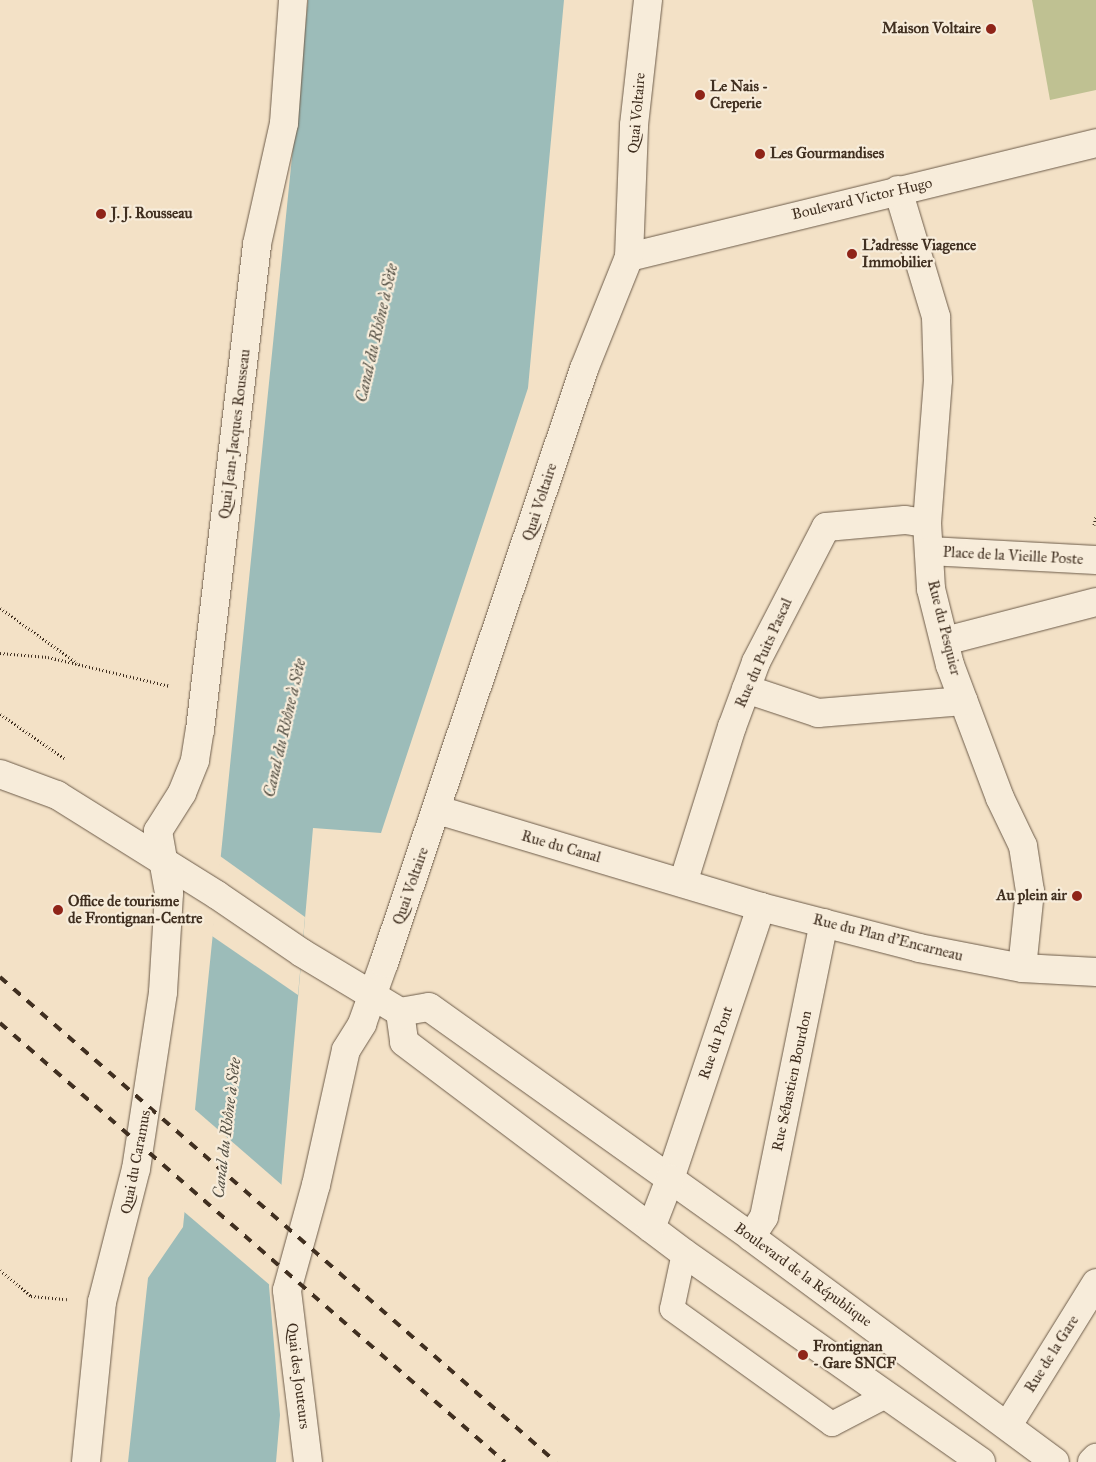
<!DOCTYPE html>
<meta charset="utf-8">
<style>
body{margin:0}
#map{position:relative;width:1096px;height:1462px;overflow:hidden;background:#f3e1c6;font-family:"IM FELL Great Primer",serif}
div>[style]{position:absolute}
.green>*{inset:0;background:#bfc192}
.water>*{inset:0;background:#9cbcb9}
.pier>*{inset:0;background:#f3e1c6}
.path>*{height:3px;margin-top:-1.5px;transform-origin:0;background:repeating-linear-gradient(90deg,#402f20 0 1px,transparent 0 3.5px)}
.roads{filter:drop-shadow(0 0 1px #6d5c4a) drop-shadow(0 0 1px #6d5c4a)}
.service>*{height:24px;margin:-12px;padding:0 12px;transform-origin:12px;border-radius:12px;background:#f7ecda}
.minor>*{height:28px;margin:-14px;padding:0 14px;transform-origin:14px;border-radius:14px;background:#f7ecda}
.secondary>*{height:28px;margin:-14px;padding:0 14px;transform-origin:14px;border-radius:14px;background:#f7ecda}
.rail>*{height:4px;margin-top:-2px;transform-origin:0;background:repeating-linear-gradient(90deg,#402f20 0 9px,transparent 0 18px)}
.dots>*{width:14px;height:14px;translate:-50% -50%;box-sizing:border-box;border:2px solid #f7ecda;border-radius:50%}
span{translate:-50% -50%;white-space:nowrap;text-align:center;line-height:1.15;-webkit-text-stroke:4.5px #f7ecda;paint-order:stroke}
.poi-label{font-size:15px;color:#402f20;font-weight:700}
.right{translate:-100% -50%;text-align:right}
.left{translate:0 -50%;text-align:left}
.street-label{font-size:15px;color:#402f20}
.water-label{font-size:16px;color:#575246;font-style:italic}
</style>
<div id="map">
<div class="green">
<i style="clip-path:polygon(1032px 0,1096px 0,1096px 90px,1050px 100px)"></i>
</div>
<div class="water">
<i style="clip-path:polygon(308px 0,564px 0,528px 388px,381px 833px,313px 828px,281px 1190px,269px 1286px,280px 1415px,276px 1462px,128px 1462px,148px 1278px,183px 1227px)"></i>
</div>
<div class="pier">
<i style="clip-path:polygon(220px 856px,305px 917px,298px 995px,212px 936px)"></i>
<i style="clip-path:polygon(192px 1107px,283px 1186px,271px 1286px,182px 1210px)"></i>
</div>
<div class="path">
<i style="left:1094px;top:525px;width:9px;rotate:-77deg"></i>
<i style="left:0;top:608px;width:95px;rotate:35.5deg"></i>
<i style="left:0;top:653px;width:48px;rotate:4.8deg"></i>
<i style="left:48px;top:657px;width:125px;rotate:13.4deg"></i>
<i style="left:0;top:714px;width:78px;rotate:34.5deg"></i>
<i style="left:0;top:1270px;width:40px;rotate:40deg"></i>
<i style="left:31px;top:1296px;width:36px;rotate:5deg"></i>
</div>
<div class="roads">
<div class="service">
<i style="left:684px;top:1253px;width:57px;rotate:102.1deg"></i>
<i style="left:672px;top:1309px;width:197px;rotate:35.7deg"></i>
<i style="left:832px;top:1424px;width:61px;rotate:-27.4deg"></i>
</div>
<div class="minor">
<i style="left:898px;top:190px;width:133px;rotate:73.3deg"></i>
<i style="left:936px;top:317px;width:63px;rotate:88.2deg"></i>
<i style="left:938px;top:380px;width:143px;rotate:94.4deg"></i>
<i style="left:927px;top:523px;width:66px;rotate:86.5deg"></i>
<i style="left:931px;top:589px;width:78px;rotate:76deg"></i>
<i style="left:950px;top:665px;width:142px;rotate:69.4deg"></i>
<i style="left:1000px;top:798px;width:53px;rotate:64.4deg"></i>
<i style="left:1023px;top:846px;width:46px;rotate:81.2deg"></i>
<i style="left:1030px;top:891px;width:77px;rotate:95.9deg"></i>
<i style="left:629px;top:257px;width:481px;rotate:-13.7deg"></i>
<i style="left:929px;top:551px;width:167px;rotate:3.1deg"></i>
<i style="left:945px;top:641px;width:156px;rotate:-14.5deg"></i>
<i style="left:746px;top:689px;width:76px;rotate:18.4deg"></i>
<i style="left:818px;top:713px;width:146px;rotate:-4.7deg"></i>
<i style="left:438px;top:810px;width:337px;rotate:16.7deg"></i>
<i style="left:761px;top:907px;width:163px;rotate:14.5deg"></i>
<i style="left:919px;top:948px;width:105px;rotate:11deg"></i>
<i style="left:1022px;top:968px;width:74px;rotate:3.1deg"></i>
<i style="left:683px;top:883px;width:164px;rotate:-72.6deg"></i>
<i style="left:732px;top:727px;width:69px;rotate:-69.7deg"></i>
<i style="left:756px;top:662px;width:152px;rotate:-62.6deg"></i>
<i style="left:826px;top:527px;width:79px;rotate:-5.1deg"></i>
<i style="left:905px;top:520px;width:22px;rotate:8deg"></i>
<i style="left:670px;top:1179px;width:287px;rotate:-71.5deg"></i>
<i style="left:751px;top:1237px;width:24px;rotate:-57deg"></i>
<i style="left:764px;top:1217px;width:300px;rotate:-78.5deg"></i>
<i style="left:1008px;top:1425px;width:167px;rotate:-58.2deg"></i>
<i style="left:86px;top:1462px;width:161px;rotate:-84.3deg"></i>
<i style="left:102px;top:1302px;width:137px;rotate:-75.7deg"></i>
<i style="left:136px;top:1169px;width:179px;rotate:-81.3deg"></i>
<i style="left:163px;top:992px;width:99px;rotate:-86.5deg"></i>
<i style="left:169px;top:893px;width:63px;rotate:-100.1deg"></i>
<i style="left:158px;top:831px;width:45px;rotate:-57.7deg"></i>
<i style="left:182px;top:793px;width:35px;rotate:-68deg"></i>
<i style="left:195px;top:760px;width:30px;rotate:-81deg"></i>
<i style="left:200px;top:730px;width:489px;rotate:-83.3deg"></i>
<i style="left:257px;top:244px;width:124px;rotate:-77.4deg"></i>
<i style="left:284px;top:123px;width:123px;rotate:-85.8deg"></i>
<i style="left:308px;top:1462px;width:173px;rotate:-97deg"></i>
<i style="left:287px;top:1290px;width:109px;rotate:-74.6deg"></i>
<i style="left:316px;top:1185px;width:138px;rotate:-77.5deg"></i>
<i style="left:346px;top:1050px;width:31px;rotate:-58deg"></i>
<i style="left:362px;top:1024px;width:65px;rotate:-70.2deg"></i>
<i style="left:384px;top:963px;width:627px;rotate:-71.39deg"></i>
<i style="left:584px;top:369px;width:121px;rotate:-68.1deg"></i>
<i style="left:629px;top:257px;width:132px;rotate:-87.8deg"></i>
<i style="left:634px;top:125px;width:126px;rotate:-83.6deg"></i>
<i style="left:1092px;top:1462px;width:6px;rotate:-45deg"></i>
</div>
<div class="secondary">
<i style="left:0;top:774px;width:61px;rotate:20.2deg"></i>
<i style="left:57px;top:795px;width:189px;rotate:32deg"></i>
<i style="left:217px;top:895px;width:103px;rotate:34.3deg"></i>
<i style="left:302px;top:953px;width:114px;rotate:31deg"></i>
<i style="left:400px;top:1012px;width:29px;rotate:-10deg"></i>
<i style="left:429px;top:1007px;width:396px;rotate:35.5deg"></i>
<i style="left:751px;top:1237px;width:378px;rotate:36.5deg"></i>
<i style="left:400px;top:1012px;width:30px;rotate:82deg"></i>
<i style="left:404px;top:1042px;width:351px;rotate:37deg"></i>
<i style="left:684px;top:1253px;width:363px;rotate:35.1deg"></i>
<i style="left:651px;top:1228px;width:53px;rotate:-68.8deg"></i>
</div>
</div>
<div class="rail">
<i style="left:0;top:977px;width:738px;rotate:41.1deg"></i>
<i style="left:0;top:1023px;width:669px;rotate:41deg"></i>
</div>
<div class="dots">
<i style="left:991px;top:29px;background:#8f2418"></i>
<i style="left:700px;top:95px;background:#8f2418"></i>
<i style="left:760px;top:154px;background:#8f2418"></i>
<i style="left:101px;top:214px;background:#8f2418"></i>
<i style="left:852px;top:254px;background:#8f2418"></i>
<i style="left:1077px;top:896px;background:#8f2418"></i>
<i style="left:58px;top:910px;background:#8f2418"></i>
<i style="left:803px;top:1355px;background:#8f2418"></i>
</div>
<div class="poi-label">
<span class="right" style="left:981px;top:29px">Maison Voltaire</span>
<span class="left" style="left:710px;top:95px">Le Nais -<br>Creperie</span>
<span class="left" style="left:770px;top:154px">Les Gourmandises</span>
<span class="left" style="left:111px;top:214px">J. J. Rousseau</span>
<span class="left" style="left:862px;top:254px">L'adresse Viagence<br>Immobilier</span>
<span class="right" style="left:1067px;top:896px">Au plein air</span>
<span class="left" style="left:68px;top:910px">Office de tourisme<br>de Frontignan-Centre</span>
<span class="left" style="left:813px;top:1355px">Frontignan<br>- Gare SNCF</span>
</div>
<div class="street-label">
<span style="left:637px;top:113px;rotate:-85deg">Quai Voltaire</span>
<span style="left:862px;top:199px;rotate:-13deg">Boulevard Victor Hugo</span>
<span style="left:235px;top:434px;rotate:-83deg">Quai Jean-Jacques Rousseau</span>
<span style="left:540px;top:502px;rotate:-72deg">Quai Voltaire</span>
<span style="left:1013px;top:556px;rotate:3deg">Place de la Vieille Poste</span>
<span style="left:944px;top:628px;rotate:76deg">Rue du Pesquier</span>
<span style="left:764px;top:653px;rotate:-66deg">Rue du Puits Pascal</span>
<span style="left:561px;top:847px;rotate:16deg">Rue du Canal</span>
<span style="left:411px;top:886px;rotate:-71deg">Quai Voltaire</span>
<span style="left:888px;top:938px;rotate:14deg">Rue du Plan d'Encarneau</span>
<span style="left:716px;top:1043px;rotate:-71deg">Rue du Pont</span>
<span style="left:792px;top:1081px;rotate:-78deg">Rue Sébastien Bourdon</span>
<span style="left:136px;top:1162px;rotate:-79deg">Quai du Caramus</span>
<span style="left:803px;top:1275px;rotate:36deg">Boulevard de la République</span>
<span style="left:1052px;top:1354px;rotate:-58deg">Rue de la Gare</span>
<span style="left:298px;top:1376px;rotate:83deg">Quai des Jouteurs</span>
</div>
<div class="water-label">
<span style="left:377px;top:333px;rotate:-77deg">Canal du Rhône à Sète</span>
<span style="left:285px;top:728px;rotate:-77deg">Canal du Rhône à Sète</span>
<span style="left:227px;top:1128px;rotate:-83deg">Canal du Rhône à Sète</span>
</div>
</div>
